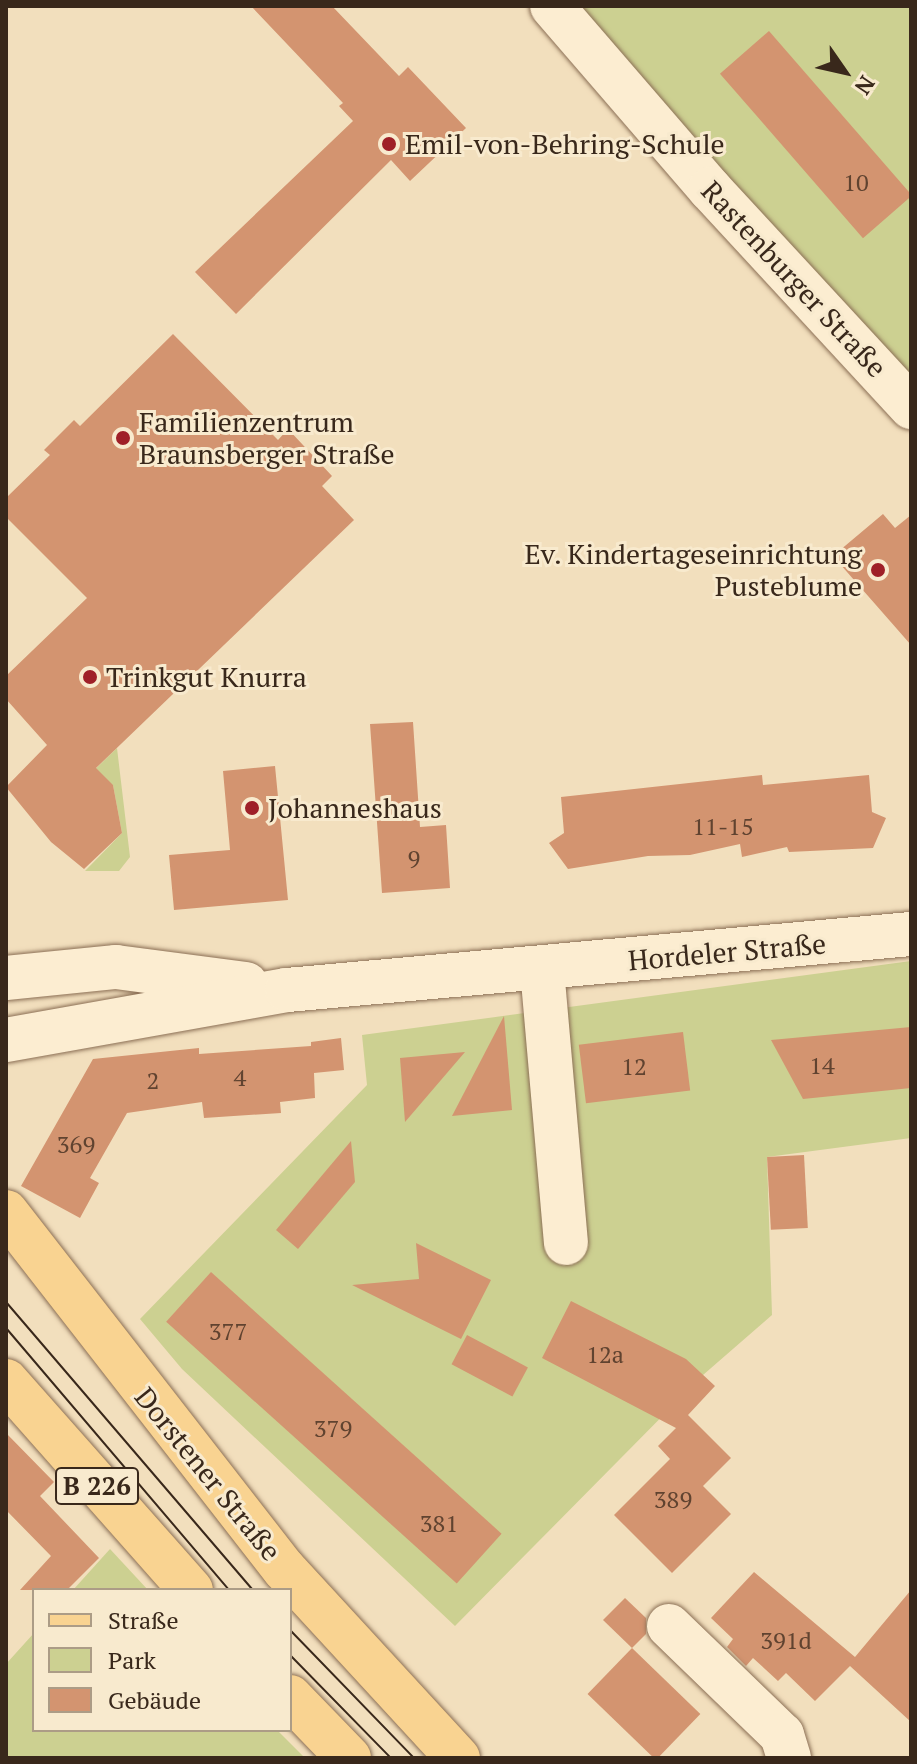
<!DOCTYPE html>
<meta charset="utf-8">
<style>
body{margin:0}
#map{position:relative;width:917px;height:1764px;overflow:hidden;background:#f2dfbd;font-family:"PT Serif",serif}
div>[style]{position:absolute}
.green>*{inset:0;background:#ccd091}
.building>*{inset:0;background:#d39470;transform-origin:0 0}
.roads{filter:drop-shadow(0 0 2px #8b6f55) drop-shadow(0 0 2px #8b6f55)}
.minor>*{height:44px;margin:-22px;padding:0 22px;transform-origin:22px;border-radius:22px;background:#fcedd1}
.primary>*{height:44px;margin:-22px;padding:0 22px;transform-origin:22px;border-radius:22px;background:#f9d391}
.tram>*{height:2px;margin:-1px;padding:0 1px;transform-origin:1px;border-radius:1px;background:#39281b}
.dots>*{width:22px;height:22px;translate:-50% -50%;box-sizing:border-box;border:4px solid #f8eace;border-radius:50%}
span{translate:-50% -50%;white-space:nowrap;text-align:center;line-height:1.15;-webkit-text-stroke:6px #f8eace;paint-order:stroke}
.number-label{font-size:24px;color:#604330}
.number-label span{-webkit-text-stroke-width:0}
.shield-label span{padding:2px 6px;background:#f8eace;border:2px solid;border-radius:6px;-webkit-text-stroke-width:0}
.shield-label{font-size:26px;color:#39281b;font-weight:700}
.poi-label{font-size:28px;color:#39281b}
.left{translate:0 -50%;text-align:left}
.right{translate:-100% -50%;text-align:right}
.street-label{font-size:28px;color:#39281b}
.frame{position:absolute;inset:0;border:8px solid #39281b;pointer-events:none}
.legend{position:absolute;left:32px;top:1588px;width:260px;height:144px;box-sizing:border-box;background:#f8eace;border:2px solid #ac9c86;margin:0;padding:10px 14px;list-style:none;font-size:24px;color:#39281b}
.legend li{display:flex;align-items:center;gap:16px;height:40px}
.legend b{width:40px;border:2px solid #ac9c86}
.north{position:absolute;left:805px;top:32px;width:80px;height:80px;-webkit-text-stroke:6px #f8eace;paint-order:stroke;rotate:124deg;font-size:22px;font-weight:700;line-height:32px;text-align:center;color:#39281b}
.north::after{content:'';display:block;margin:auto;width:28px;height:36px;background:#39281b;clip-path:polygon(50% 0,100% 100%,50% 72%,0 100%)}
</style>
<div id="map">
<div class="green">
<i style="clip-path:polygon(552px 6px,911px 6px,911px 407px)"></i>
<i style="clip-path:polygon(117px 748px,130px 857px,119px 871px,85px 871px,122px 833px,113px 785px,85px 779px)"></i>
<i style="clip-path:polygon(911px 961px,911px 1138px,767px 1157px,772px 1315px,703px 1375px,455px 1626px,182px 1369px,140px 1319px,367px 1085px,362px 1035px)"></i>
<i style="clip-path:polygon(110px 1549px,148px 1590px,73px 1590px)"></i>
<i style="clip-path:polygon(34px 1633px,34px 1730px,277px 1730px,305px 1758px,6px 1758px,6px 1664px)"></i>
</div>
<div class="building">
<i style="clip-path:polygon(251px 6px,332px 6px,399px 76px,408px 67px,466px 128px,410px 181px,391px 160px,236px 314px,195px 272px,353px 121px,339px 106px,343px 103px)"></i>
<i style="left:769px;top:31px;width:218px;height:65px;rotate:49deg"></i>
<i style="clip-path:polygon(173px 334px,278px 440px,288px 429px,332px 476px,322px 486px,354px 520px,96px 768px,113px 785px,122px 833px,84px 869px,51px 842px,6px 787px,47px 745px,6px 699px,6px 676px,87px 598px,6px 517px,6px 498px,50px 455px,44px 450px,74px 420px,80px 426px)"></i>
<i style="clip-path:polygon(883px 514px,895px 528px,911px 515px,911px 645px,833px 556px)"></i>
<i style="clip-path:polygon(413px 722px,420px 827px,446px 825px,450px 888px,382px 893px,370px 724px)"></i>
<i style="clip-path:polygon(275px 766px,288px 900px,174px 910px,169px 855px,230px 850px,223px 771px)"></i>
<i style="clip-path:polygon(762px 775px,763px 785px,869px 775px,872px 812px,886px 818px,873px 848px,789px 852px,787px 847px,742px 857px,740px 844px,690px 855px,648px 856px,568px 869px,549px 843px,564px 833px,561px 797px)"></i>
<i style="clip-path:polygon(504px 1016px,512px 1110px,452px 1116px)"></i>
<i style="clip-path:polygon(911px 1027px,911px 1088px,803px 1099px,771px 1040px)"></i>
<i style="left:683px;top:1032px;width:59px;height:105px;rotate:83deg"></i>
<i style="clip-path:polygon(341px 1038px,344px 1070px,314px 1073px,315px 1098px,280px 1102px,281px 1113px,204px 1118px,202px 1102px,127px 1113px,90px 1178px,99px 1183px,80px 1218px,21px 1186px,93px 1059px,199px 1048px,199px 1054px,311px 1046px,311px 1042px)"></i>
<i style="clip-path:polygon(465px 1052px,405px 1122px,400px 1058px)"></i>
<i style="clip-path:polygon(351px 1141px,355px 1182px,298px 1249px,276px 1230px)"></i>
<i style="left:804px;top:1155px;width:73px;height:37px;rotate:87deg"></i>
<i style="clip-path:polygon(416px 1243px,491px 1280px,461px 1339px,352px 1285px,419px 1279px)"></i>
<i style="left:211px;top:1272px;width:391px;height:67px;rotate:42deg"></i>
<i style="clip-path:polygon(571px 1301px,686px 1359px,715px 1386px,688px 1415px,731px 1458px,703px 1486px,731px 1514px,672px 1573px,614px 1515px,670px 1459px,658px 1446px,676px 1428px,542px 1358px)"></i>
<i style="left:467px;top:1335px;width:69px;height:33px;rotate:28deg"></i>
<i style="clip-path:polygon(6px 1433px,54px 1482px,40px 1496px,99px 1558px,67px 1590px,20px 1590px,51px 1556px,6px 1510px)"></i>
<i style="clip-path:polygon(754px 1572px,855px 1657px,911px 1590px,911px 1722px,850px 1666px,815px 1701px,786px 1673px,778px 1681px,753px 1658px,746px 1666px,727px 1647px,733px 1639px,711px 1618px)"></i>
<i style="clip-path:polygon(625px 1598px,646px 1618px,646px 1634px,632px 1648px,603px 1620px)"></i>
<i style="left:632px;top:1648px;width:95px;height:64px;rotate:44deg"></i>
</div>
<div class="roads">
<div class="minor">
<i style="left:552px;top:6px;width:242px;rotate:49.2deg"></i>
<i style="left:710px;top:189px;width:297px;rotate:47.3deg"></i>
<i style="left:542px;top:969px;width:275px;rotate:85deg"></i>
<i style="left:6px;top:978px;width:111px;rotate:-5.7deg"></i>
<i style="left:116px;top:967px;width:131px;rotate:7.5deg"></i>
<i style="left:6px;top:1040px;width:285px;rotate:-10.1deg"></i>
<i style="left:287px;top:990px;width:627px;rotate:-5.13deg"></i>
<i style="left:669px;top:1626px;width:157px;rotate:44deg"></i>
<i style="left:782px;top:1735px;width:24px;rotate:73deg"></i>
</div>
<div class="primary">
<i style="left:6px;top:1212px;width:452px;rotate:52.1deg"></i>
<i style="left:284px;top:1569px;width:257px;rotate:47.4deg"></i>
<i style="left:6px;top:1381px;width:279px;rotate:48.5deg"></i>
<i style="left:290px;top:1697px;width:85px;rotate:46deg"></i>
</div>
</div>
<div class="tram">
<i style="left:6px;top:1302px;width:379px;rotate:49.4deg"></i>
<i style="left:6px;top:1328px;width:344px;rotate:49.6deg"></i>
<i style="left:290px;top:1630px;width:178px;rotate:45.9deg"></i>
<i style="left:290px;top:1655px;width:144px;rotate:45.6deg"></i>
</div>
<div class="dots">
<i style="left:389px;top:144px;background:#9f2028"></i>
<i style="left:123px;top:438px;background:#9f2028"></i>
<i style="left:878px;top:570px;background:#9f2028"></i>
<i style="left:90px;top:677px;background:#9f2028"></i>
<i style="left:252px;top:808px;background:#9f2028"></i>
</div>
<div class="number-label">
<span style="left:856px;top:183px">10</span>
<span style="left:723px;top:827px">11-15</span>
<span style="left:414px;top:859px">9</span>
<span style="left:822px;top:1066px">14</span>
<span style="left:634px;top:1067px">12</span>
<span style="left:240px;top:1078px">4</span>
<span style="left:153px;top:1081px">2</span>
<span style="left:76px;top:1145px">369</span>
<span style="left:228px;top:1332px">377</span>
<span style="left:605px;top:1355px">12a</span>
<span style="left:333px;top:1429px">379</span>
<span style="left:673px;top:1500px">389</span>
<span style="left:439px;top:1524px">381</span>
<span style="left:786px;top:1641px">391d</span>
</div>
<div class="shield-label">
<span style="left:97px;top:1486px">B 226</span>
</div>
<div class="poi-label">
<span class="left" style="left:405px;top:144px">Emil-von-Behring-Schule</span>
<span class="left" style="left:139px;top:438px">Familienzentrum<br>Braunsberger Straße</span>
<span class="right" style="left:862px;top:570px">Ev. Kindertageseinrichtung<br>Pusteblume</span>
<span class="left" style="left:106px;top:677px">Trinkgut Knurra</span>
<span class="left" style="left:268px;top:808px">Johanneshaus</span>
</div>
<div class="street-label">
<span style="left:794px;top:279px;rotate:47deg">Rastenburger Straße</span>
<span style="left:727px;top:952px;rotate:-5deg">Hordeler Straße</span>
<span style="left:208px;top:1474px;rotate:51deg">Dorstener Straße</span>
</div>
<div class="frame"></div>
<ul class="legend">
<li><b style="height:10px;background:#f9d391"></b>Straße</li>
<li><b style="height:22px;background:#ccd091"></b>Park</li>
<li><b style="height:22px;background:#d39470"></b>Gebäude</li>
</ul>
<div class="north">N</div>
</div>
